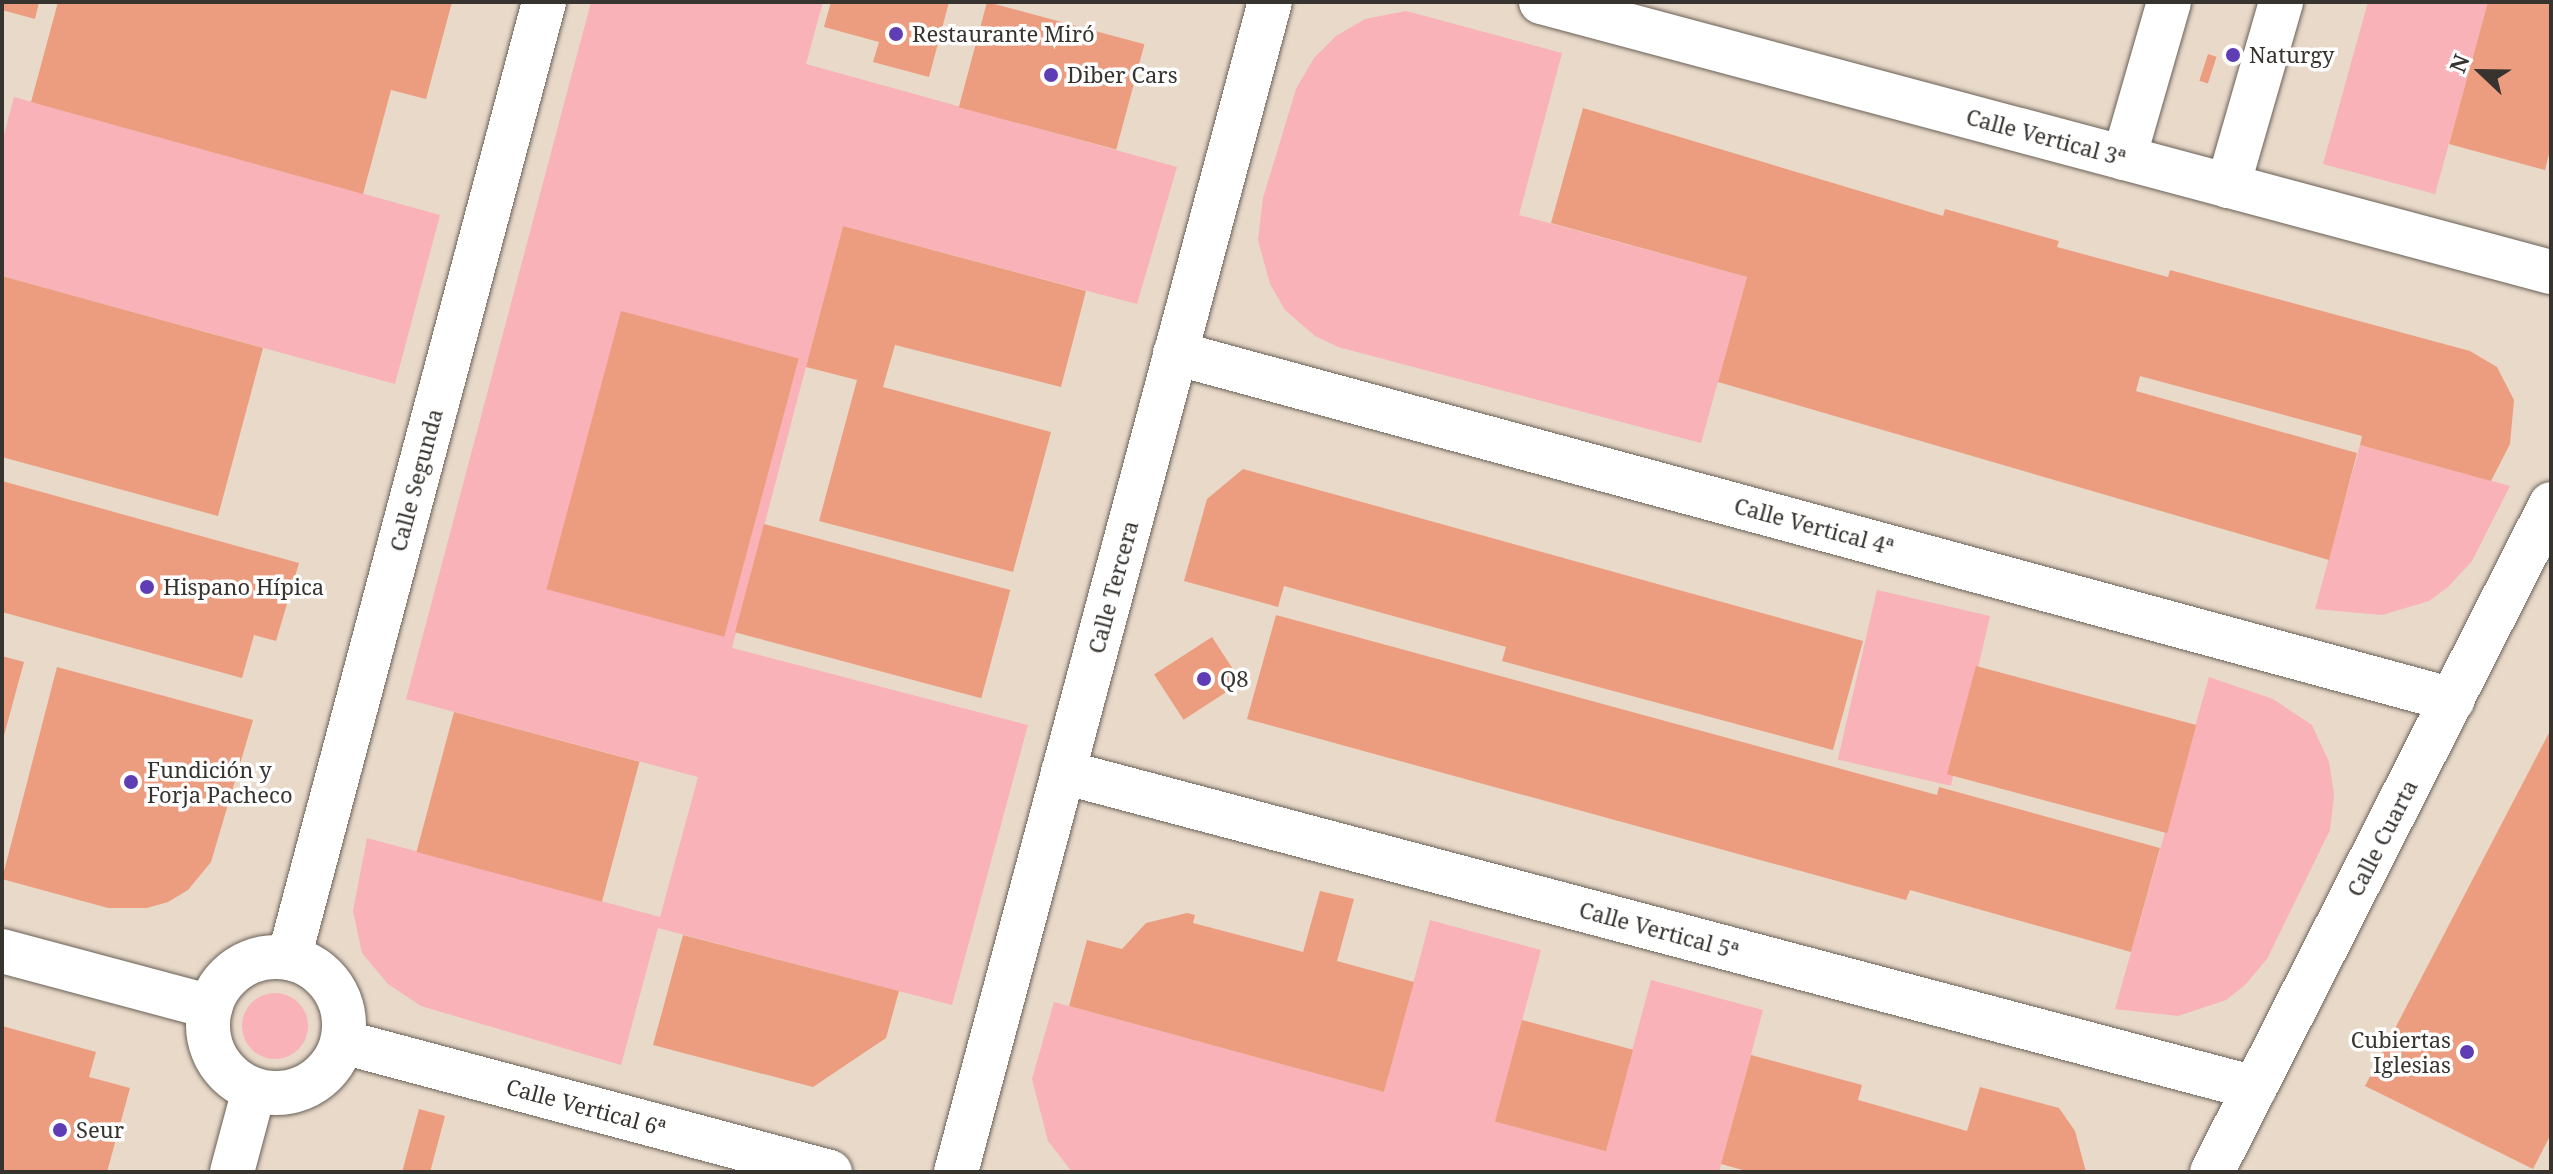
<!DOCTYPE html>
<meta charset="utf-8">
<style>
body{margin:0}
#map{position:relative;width:2553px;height:1174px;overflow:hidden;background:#efe5da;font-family:"Noto Serif",serif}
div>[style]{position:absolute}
.built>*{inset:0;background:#e8d9c9;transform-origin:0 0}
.green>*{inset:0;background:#f8b2b8;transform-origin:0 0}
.round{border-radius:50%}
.building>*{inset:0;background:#ec9d7f;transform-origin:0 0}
.roads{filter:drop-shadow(0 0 2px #6a6157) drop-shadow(0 0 2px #6a6157)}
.minor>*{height:44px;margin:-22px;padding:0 22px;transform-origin:22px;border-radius:22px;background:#fff}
.minor>.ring{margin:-22px;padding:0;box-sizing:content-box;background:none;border:44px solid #fff;border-radius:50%}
.dots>*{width:22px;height:22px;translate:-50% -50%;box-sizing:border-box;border:4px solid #fff;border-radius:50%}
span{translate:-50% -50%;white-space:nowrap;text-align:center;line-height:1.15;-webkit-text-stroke:7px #fff;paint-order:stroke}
.poi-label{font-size:22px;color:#37332f}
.left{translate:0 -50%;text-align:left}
.right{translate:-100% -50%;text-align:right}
.street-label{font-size:22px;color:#37332f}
.frame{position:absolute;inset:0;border:4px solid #37332f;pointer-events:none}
.north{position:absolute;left:2441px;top:32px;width:80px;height:80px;-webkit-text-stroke:6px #fff;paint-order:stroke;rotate:292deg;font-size:22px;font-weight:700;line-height:32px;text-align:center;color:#37332f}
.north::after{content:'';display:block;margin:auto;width:28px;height:36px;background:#37332f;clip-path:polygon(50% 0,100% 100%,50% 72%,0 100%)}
</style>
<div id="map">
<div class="built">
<i style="left:2px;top:2px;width:2549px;height:1170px"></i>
</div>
<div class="green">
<i style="clip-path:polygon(591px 2px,823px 2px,806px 64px,1177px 167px,1137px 304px,843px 226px,732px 648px,1028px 725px,952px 1005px,658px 928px,621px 1065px,421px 1006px,388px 984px,362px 953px,353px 911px,367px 838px,660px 917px,698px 777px,406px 699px)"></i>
<i style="clip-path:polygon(2368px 2px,2488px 2px,2435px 194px,2323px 164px)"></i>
<i style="clip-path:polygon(1406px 11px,1562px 53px,1519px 215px,1747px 277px,1701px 443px,1338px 347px,1315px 336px,1285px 310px,1270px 284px,1258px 240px,1263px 198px,1296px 89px,1314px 58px,1336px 36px,1365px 19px)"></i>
<i style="clip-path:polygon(14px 97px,440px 215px,395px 384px,2px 276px,2px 143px)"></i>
<i style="clip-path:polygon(2360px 445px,2510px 486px,2472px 561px,2448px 587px,2429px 601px,2382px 615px,2315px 609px)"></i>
<i style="left:1877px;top:590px;width:116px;height:174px;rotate:13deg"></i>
<i style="clip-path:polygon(2209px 677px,2273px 699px,2312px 725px,2329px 762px,2334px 795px,2330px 830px,2267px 959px,2245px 985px,2226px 1000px,2178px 1016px,2115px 1009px)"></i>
<i style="clip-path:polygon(1430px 920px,1541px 950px,1495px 1121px,1605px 1151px,1651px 980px,1763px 1010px,1719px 1172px,1072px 1172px,1048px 1141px,1032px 1079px,1054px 1002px,1384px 1092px)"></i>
<i class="round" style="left:242px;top:993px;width:66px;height:66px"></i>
</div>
<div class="building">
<i style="clip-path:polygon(2px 2px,39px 2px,35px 19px,2px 10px)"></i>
<i style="clip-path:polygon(58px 2px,452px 2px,426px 99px,391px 90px,363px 194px,31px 102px)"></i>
<i style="clip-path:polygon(831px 2px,949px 2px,929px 77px,873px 62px,879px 42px,824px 27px)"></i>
<i style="left:987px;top:2px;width:163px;height:109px;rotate:15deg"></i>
<i style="clip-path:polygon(2488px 2px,2551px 2px,2551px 146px,2545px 170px,2449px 144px)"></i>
<i style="left:2208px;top:54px;width:9px;height:28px;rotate:18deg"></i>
<i style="clip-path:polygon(1583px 108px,1943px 216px,1945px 209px,2059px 241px,2057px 247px,2168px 277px,2170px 270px,2470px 351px,2497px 367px,2514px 400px,2510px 444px,2491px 481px,2360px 445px,2362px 436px,2140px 376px,2136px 391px,2357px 453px,2329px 560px,1718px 382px,1747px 277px,1551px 223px)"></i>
<i style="clip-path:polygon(843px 226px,1086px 291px,1061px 387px,895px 345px,883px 387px,1051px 432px,1013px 572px,819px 521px,857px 380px,806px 367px)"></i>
<i style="clip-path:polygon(2px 276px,263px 348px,218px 516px,2px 457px)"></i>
<i style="left:621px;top:311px;width:184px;height:288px;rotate:15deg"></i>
<i style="clip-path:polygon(1243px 469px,1863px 641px,1833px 750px,1502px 661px,1506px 647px,1284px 586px,1278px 607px,1184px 581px,1207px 499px)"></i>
<i style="clip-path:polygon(2px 481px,299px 563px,276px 641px,254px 635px,242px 678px,2px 612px)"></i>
<i style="left:764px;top:524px;width:255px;height:112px;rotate:15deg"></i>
<i style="clip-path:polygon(1276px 615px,1937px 795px,1939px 787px,2160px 848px,2131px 952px,1910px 890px,1906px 900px,1247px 719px)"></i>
<i style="left:1212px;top:637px;width:54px;height:69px;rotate:57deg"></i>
<i style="clip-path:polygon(2px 656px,24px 662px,3px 739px,2px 739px)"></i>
<i style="left:1976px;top:666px;width:228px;height:112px;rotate:15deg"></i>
<i style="clip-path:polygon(57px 667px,253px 720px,211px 862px,188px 890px,168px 902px,147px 908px,108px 908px,2px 879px)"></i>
<i style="left:454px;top:712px;width:192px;height:145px;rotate:15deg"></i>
<i style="clip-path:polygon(2551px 729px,2551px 1134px,2533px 1169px,2365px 1086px)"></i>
<i style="clip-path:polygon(1320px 891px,1354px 899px,1337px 961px,1414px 982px,1384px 1092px,1069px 1006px,1087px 940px,1122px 949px,1146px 923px,1187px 913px,1195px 915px,1193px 923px,1303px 952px)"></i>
<i style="clip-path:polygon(683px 935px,899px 991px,886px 1038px,813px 1087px,653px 1045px)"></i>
<i style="left:1522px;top:1020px;width:115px;height:105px;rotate:15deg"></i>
<i style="clip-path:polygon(2px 1026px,96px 1052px,89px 1077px,130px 1088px,107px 1172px,2px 1172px)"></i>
<i style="clip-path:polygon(1751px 1055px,1862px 1085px,1858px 1100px,1967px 1131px,1980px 1087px,2059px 1108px,2075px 1131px,2086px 1172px,1750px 1172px,1721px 1164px)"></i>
<i style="left:419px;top:1109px;width:27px;height:65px;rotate:15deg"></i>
</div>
<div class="roads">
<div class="minor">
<i style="left:1541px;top:2px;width:1045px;rotate:14.97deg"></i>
<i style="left:2124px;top:158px;width:162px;rotate:-73.9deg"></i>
<i style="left:2228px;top:186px;width:191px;rotate:-73.9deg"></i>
<i style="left:1175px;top:353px;width:1324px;rotate:15.19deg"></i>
<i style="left:1063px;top:772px;width:1233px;rotate:14.85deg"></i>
<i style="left:2px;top:951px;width:216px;rotate:15deg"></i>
<i class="ring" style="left:208px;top:957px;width:92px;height:92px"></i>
<i style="left:289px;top:958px;width:989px;rotate:-75.06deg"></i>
<i style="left:343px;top:1042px;width:504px;rotate:14.95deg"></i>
<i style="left:232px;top:1172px;width:85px;rotate:-75deg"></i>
<i style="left:956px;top:1172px;width:1211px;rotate:-74.98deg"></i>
<i style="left:2212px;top:1172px;width:749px;rotate:-63.09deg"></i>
</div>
</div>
<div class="dots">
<i style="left:896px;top:34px;background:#5e3db5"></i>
<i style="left:2233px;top:55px;background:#5e3db5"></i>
<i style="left:1051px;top:75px;background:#5e3db5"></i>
<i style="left:147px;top:587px;background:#5e3db5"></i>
<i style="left:1204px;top:679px;background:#5e3db5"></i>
<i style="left:131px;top:782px;background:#5e3db5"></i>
<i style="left:2467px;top:1052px;background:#5e3db5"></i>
<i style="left:60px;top:1130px;background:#5e3db5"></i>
</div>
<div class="poi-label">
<span class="left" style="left:912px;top:34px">Restaurante Miró</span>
<span class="left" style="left:2249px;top:55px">Naturgy</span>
<span class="left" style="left:1067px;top:75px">Diber Cars</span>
<span class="left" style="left:163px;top:587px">Hispano Hípica</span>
<span class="left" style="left:1220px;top:679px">Q8</span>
<span class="left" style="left:147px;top:782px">Fundición y<br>Forja Pacheco</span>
<span class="right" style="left:2451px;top:1052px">Cubiertas<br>Iglesias</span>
<span class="left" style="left:76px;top:1130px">Seur</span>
</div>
<div class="street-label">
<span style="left:2046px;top:137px;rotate:15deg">Calle Vertical 3ª</span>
<span style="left:416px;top:480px;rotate:-75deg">Calle Segunda</span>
<span style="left:1814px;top:526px;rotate:15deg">Calle Vertical 4ª</span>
<span style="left:1113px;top:587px;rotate:-75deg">Calle Tercera</span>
<span style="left:2382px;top:838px;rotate:-63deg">Calle Cuarta</span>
<span style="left:1659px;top:930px;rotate:15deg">Calle Vertical 5ª</span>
<span style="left:586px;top:1107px;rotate:15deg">Calle Vertical 6ª</span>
</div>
<div class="frame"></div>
<div class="north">N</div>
</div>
